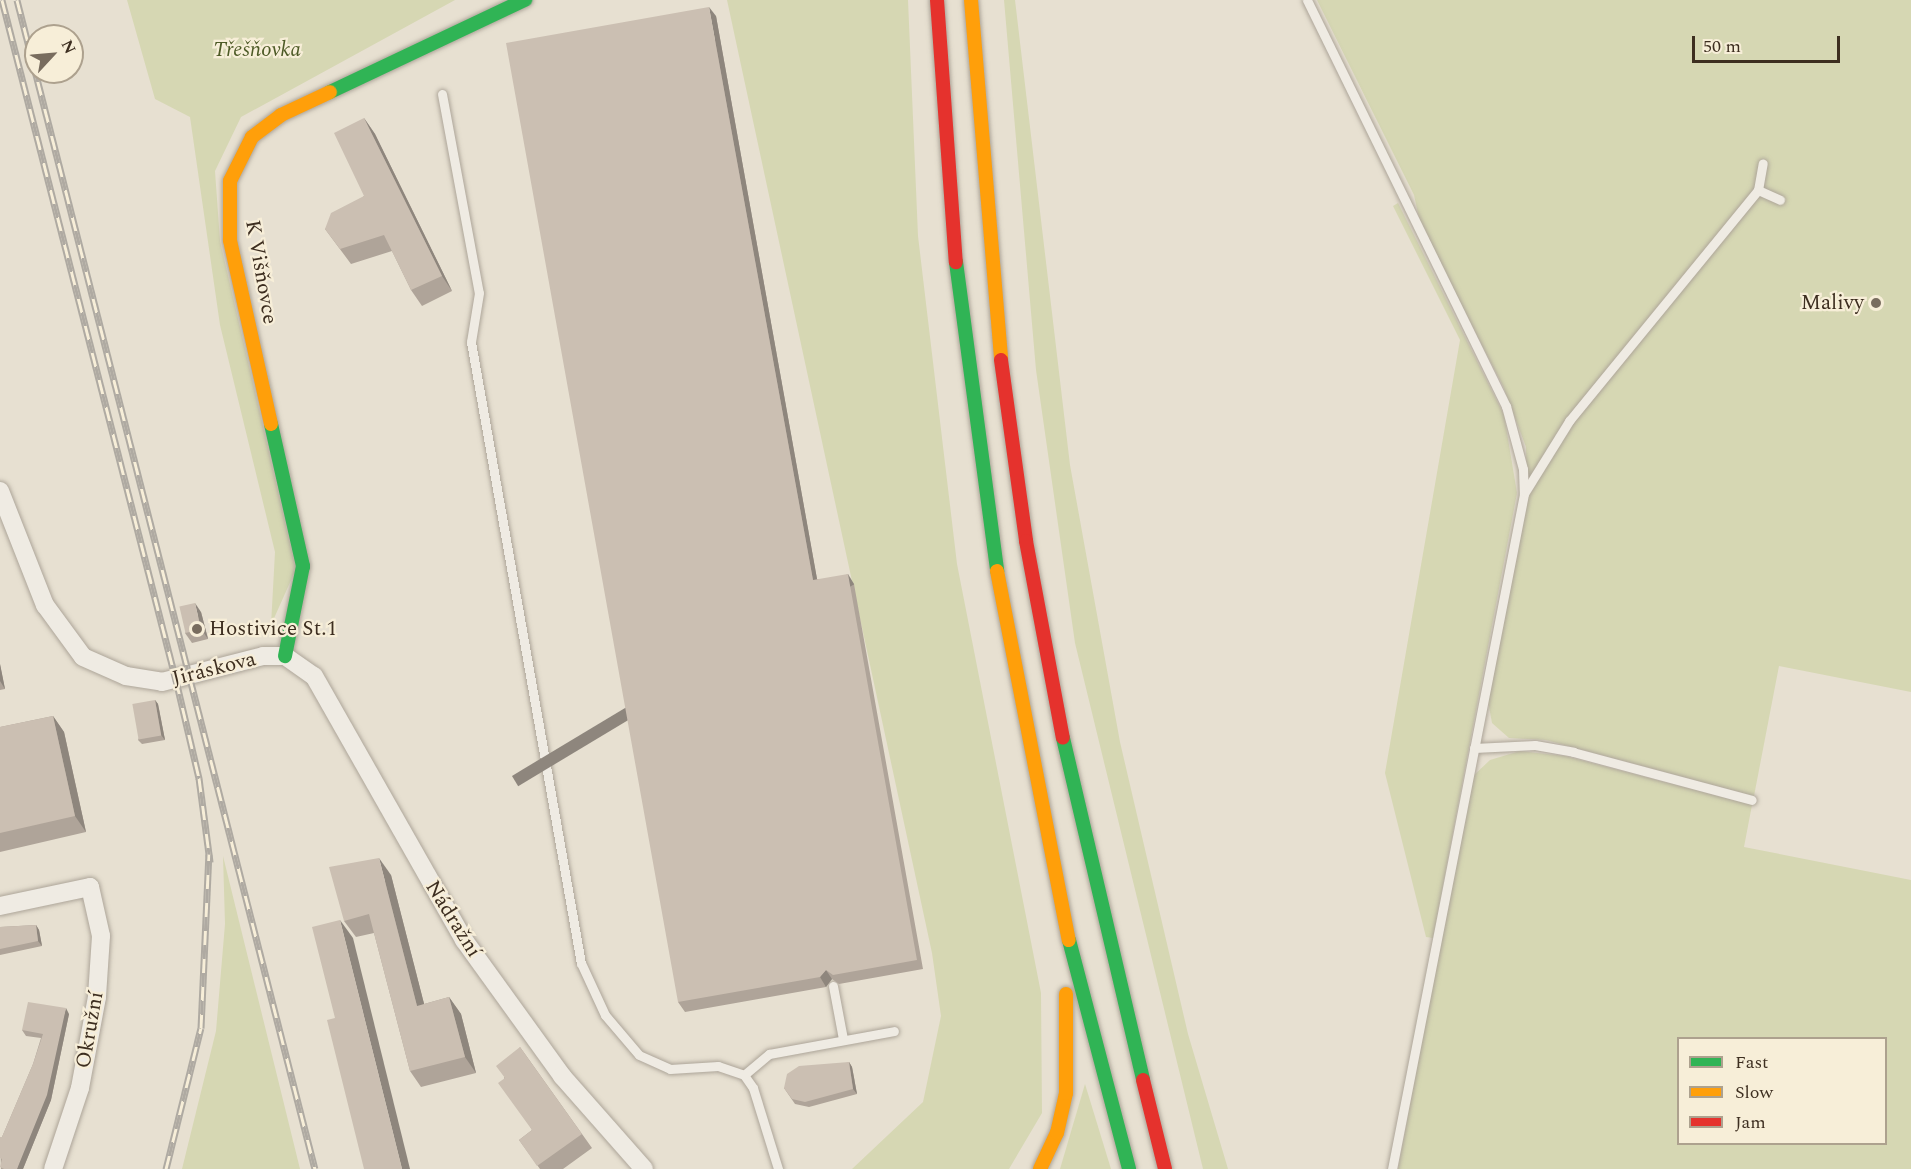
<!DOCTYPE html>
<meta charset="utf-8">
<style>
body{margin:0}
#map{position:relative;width:1911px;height:1169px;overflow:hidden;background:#e7e0d1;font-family:Spectral,serif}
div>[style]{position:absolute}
.green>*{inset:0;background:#d6d7b3}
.roads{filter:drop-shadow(0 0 2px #ada599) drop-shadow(0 0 2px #ada599)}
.lane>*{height:9px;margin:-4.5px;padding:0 4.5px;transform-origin:4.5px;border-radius:4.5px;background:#efebe3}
.street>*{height:18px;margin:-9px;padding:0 9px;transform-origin:9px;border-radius:9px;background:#efebe3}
.fast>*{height:14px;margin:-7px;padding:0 7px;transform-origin:7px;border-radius:7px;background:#30b455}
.slow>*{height:14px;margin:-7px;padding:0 7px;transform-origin:7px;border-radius:7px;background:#ff9f0a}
.jam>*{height:14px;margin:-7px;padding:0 7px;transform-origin:7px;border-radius:7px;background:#e5322d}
.rail>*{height:7px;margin-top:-3.5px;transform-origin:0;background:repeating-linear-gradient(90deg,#f7eed8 0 14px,#afaaa2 0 28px);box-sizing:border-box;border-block:2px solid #afaaa2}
.wall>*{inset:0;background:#afa499}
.shaded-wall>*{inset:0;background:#8e867d;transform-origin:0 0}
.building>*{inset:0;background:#cbbfb2;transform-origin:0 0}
.dots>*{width:16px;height:16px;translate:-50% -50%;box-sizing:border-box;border:3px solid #f7eed8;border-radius:50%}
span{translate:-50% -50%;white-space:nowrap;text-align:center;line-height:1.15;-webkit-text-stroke:4.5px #f7eed8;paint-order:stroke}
.park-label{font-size:21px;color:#4d5a26;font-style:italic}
.street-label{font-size:21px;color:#3d2e20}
.poi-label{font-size:21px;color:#3d2e20}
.right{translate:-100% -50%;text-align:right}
.left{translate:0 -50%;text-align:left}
.legend{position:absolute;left:1677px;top:1037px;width:210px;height:108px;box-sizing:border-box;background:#f7eed8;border:2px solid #ada18e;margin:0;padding:8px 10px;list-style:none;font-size:18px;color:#3d2e20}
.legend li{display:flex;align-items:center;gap:12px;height:30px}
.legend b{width:30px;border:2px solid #ada18e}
.north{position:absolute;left:24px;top:24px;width:60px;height:60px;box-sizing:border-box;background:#f7eed8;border:2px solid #ada18e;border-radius:50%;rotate:64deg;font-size:16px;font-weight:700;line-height:24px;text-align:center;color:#3d2e20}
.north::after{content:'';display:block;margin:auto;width:21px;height:27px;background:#786c5e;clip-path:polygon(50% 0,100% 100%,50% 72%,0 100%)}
.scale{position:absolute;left:1692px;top:36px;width:148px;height:27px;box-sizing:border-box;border:3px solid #3d2e20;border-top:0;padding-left:8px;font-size:18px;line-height:21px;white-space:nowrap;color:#3d2e20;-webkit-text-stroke:4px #f7eed8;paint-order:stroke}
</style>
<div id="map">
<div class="green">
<i style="clip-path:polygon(127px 0,455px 0,241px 117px,215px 171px,220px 241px,296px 569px,271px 625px,275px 552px,220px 325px,190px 117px,155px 99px)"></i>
<i style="clip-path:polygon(727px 0,908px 0,918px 236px,957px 564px,1041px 993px,1042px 1113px,1009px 1169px,852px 1169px,923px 1102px,941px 1016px,932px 953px)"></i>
<i style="clip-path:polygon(1004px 0,1015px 0,1070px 465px,1120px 742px,1188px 1034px,1228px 1169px,1203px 1169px,1075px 643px,1036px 370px)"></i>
<i style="clip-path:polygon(1317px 0,1911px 0,1911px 692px,1779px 666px,1754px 796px,1546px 740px,1509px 738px,1492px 723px,1488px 701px,1527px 503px,1526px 447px,1503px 386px,1421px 227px,1414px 195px)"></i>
<i style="clip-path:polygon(1398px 203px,1504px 415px,1517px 493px,1433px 938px,1426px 937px,1385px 773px,1460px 340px,1393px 206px)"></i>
<i style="clip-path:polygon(evenodd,1520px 751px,1565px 756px,1752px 805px,1744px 847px,1911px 880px,1911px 1169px,1398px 1169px,1471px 778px,1490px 760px,1520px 751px,1678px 1038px,1886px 1038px,1886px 1144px,1678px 1144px,1678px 1038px)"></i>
<i style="clip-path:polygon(223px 856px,300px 1169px,182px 1169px,216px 1031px,225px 924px)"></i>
<i style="clip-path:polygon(1085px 1084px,1111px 1169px,1060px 1169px)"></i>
</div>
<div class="roads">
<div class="lane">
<i style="left:1307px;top:0;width:452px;rotate:63.9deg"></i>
<i style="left:1506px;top:406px;width:65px;rotate:74.9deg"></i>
<i style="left:1523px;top:469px;width:25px;rotate:88deg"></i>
<i style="left:1524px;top:494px;width:688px;rotate:101.06deg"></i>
<i style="left:442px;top:94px;width:202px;rotate:79.5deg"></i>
<i style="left:479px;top:293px;width:50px;rotate:99.3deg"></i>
<i style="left:471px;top:342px;width:631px;rotate:79.96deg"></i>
<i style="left:581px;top:963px;width:57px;rotate:65.2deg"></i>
<i style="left:605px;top:1015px;width:52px;rotate:49.6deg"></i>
<i style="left:639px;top:1055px;width:34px;rotate:24deg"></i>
<i style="left:670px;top:1069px;width:48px;rotate:-3.6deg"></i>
<i style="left:718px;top:1066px;width:28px;rotate:19deg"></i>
<i style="left:744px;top:1075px;width:16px;rotate:55deg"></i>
<i style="left:753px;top:1088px;width:85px;rotate:72.8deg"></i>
<i style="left:1758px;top:190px;width:24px;rotate:24deg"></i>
<i style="left:1525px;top:492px;width:84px;rotate:-58.2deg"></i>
<i style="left:1569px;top:421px;width:298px;rotate:-50.7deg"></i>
<i style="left:1758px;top:190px;width:27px;rotate:-80deg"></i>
<i style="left:1474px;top:748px;width:61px;rotate:-2.8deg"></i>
<i style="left:1535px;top:745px;width:39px;rotate:10deg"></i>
<i style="left:1573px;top:752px;width:185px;rotate:15deg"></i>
<i style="left:833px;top:986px;width:54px;rotate:79.3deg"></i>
<i style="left:744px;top:1075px;width:33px;rotate:-40deg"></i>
<i style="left:769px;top:1054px;width:127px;rotate:-10.4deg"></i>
</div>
<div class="street">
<i style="left:0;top:491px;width:123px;rotate:68.5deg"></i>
<i style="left:45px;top:605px;width:64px;rotate:53.8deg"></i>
<i style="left:83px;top:657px;width:47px;rotate:23.8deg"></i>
<i style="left:126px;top:676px;width:36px;rotate:9deg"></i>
<i style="left:162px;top:682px;width:104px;rotate:-14.4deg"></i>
<i style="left:263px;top:656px;width:22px"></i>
<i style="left:285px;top:656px;width:35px;rotate:35deg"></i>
<i style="left:314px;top:676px;width:304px;rotate:60.4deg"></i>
<i style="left:464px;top:940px;width:168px;rotate:54.2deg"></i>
<i style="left:562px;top:1076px;width:124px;rotate:48.6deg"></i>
<i style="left:0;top:906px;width:92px;rotate:-11.9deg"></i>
<i style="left:90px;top:887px;width:50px;rotate:77.3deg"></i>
<i style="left:101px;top:936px;width:61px;rotate:93.8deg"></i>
<i style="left:97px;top:997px;width:93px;rotate:100.6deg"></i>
<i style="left:80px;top:1088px;width:85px;rotate:108.4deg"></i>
</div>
<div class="fast">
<i style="left:330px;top:92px;width:216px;rotate:-25.3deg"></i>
<i style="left:956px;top:262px;width:312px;rotate:82.4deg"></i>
<i style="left:271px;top:424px;width:146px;rotate:77.3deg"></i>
<i style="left:303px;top:566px;width:92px;rotate:101.3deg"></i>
<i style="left:1063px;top:738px;width:351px;rotate:76.8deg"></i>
<i style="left:1069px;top:940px;width:237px;rotate:75.3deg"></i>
</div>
<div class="slow">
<i style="left:971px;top:0;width:361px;rotate:85.2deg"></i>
<i style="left:271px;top:424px;width:189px;rotate:-102.6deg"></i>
<i style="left:230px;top:240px;width:59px;rotate:-90deg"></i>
<i style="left:230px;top:181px;width:49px;rotate:-63.4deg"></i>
<i style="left:252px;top:137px;width:36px;rotate:-37deg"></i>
<i style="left:281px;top:115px;width:54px;rotate:-25.1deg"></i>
<i style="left:997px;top:571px;width:376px;rotate:79deg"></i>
<i style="left:1040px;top:1169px;width:40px;rotate:-65deg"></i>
<i style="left:1057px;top:1133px;width:41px;rotate:-77.3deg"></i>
<i style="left:1066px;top:1093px;width:99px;rotate:-90deg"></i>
</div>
<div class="jam">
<i style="left:937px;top:0;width:263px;rotate:85.9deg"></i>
<i style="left:1001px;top:360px;width:183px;rotate:82.1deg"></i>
<i style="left:1026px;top:541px;width:200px;rotate:79.4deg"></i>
<i style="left:1143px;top:1080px;width:92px;rotate:76.1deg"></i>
</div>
</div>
<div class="rail">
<i style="left:2px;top:0;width:702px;rotate:75.65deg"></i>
<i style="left:176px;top:680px;width:101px;rotate:76.8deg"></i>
<i style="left:199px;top:778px;width:85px;rotate:82.5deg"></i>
<i style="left:17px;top:0;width:1206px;rotate:75.7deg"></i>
<i style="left:166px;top:1169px;width:145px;rotate:-76.1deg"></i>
<i style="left:201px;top:1028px;width:174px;rotate:-87.4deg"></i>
</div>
<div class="wall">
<i style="clip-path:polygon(716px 16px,817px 579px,854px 584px,923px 969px,839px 984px,832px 979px,826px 987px,685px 1012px,678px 1002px)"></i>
<i style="clip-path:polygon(364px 118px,375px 134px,452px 291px,422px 306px,411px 290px,392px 251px,351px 264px,325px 229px,364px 196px)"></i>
<i style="clip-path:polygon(201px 612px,208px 639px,192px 643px,185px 633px)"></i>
<i style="clip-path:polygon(0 664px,5px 689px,0 690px)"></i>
<i style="clip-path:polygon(155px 700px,158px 704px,165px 740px,142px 744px,138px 740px)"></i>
<i style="clip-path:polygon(53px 716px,64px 732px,86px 832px,0 852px,0 727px)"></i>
<i style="clip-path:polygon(391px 875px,424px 1004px,449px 997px,461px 1014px,476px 1073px,421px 1087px,410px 1071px,374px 933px,356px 937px,344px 921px)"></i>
<i style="clip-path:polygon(36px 925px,39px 930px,42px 946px,0 955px,0 927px)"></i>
<i style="clip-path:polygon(69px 1014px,51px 1100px,23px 1169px,1px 1169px,0 1137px,2px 1137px,33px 1064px,41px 1038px,26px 1036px,22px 1030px)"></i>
<i style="clip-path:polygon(520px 1047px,592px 1148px,563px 1169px,540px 1169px,519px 1140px,532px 1130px,504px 1078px)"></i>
<i style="clip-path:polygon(849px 1062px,852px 1067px,857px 1094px,809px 1107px,795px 1104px,784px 1088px)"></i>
</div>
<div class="shaded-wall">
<i style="clip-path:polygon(709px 7px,716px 16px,819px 590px,813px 580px)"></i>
<i style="clip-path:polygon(364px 118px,375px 134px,452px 291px,442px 276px)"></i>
<i style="left:848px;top:574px;width:12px;height:392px;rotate:59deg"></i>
<i style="clip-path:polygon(195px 603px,201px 612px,208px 639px,201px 629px)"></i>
<i style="clip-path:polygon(0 664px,5px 689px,0 681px)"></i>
<i style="clip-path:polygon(155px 700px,158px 704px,165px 740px,161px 735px)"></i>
<i style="clip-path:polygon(53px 716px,64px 732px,86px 832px,75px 816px)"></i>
<i style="clip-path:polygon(379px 858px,391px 875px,429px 1023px,417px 1006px)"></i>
<i style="clip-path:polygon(340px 920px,353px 938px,410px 1169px,402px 1169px)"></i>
<i style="clip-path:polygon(36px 925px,39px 930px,42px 946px,38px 941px)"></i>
<i style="clip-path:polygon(826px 970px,832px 979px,826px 987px,820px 977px)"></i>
<i style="clip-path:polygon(449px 997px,461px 1014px,476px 1073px,465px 1057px)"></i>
<i style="clip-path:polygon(66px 1008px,69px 1014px,51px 1100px,23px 1169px,17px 1169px)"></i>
<i style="clip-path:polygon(849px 1062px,852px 1067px,857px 1094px,853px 1089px)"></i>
</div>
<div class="building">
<i style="clip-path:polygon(709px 7px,813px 580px,848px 574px,917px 960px,833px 975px,826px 970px,820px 977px,678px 1002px,506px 43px)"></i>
<i style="clip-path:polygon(364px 118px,442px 276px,411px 290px,384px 235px,340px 249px,325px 229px,331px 213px,364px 196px,334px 133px)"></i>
<i style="left:195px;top:603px;width:27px;height:16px;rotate:77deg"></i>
<i style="left:155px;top:700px;width:36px;height:23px;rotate:80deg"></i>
<i style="clip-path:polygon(53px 716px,75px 816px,0 833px,0 727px)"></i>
<i style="clip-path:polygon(379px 858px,417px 1006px,449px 997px,465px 1057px,410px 1071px,369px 914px,344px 921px,329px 867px)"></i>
<i style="clip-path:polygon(340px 920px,402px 1169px,364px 1169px,327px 1020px,335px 1018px,312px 927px)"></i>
<i style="clip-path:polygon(36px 925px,38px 941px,0 949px,0 927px)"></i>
<i style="clip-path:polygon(28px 1002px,66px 1008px,47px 1095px,17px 1169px,4px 1169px,0 1167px,2px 1159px,0 1158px,0 1137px,2px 1137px,33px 1064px,43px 1034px,22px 1030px)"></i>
<i style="clip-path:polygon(520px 1047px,582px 1134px,537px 1166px,519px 1140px,532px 1130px,498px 1083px,505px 1078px,496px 1066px)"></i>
<i style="clip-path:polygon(849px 1062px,853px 1089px,805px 1102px,792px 1099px,784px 1088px,787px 1074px,799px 1066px)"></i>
</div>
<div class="dots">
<i style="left:1876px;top:303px;background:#786c5e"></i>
<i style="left:197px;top:629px;background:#786c5e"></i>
</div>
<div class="park-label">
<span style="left:257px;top:50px">Třešňovka</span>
</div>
<div class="street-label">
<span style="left:261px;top:272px;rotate:80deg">K Višňovce</span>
<span style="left:214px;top:669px;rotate:-14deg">Jiráskova</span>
<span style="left:453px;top:919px;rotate:58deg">Nádražní</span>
<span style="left:90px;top:1030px;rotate:-80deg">Okružní</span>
</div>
<div class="poi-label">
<span class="right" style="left:1864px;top:303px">Malivy</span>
<span class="left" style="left:209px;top:629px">Hostivice St.1</span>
</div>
<ul class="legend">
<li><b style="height:8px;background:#30b455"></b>Fast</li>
<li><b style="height:8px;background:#ff9f0a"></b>Slow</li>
<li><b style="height:8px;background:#e5322d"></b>Jam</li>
</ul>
<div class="north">N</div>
<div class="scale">50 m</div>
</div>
